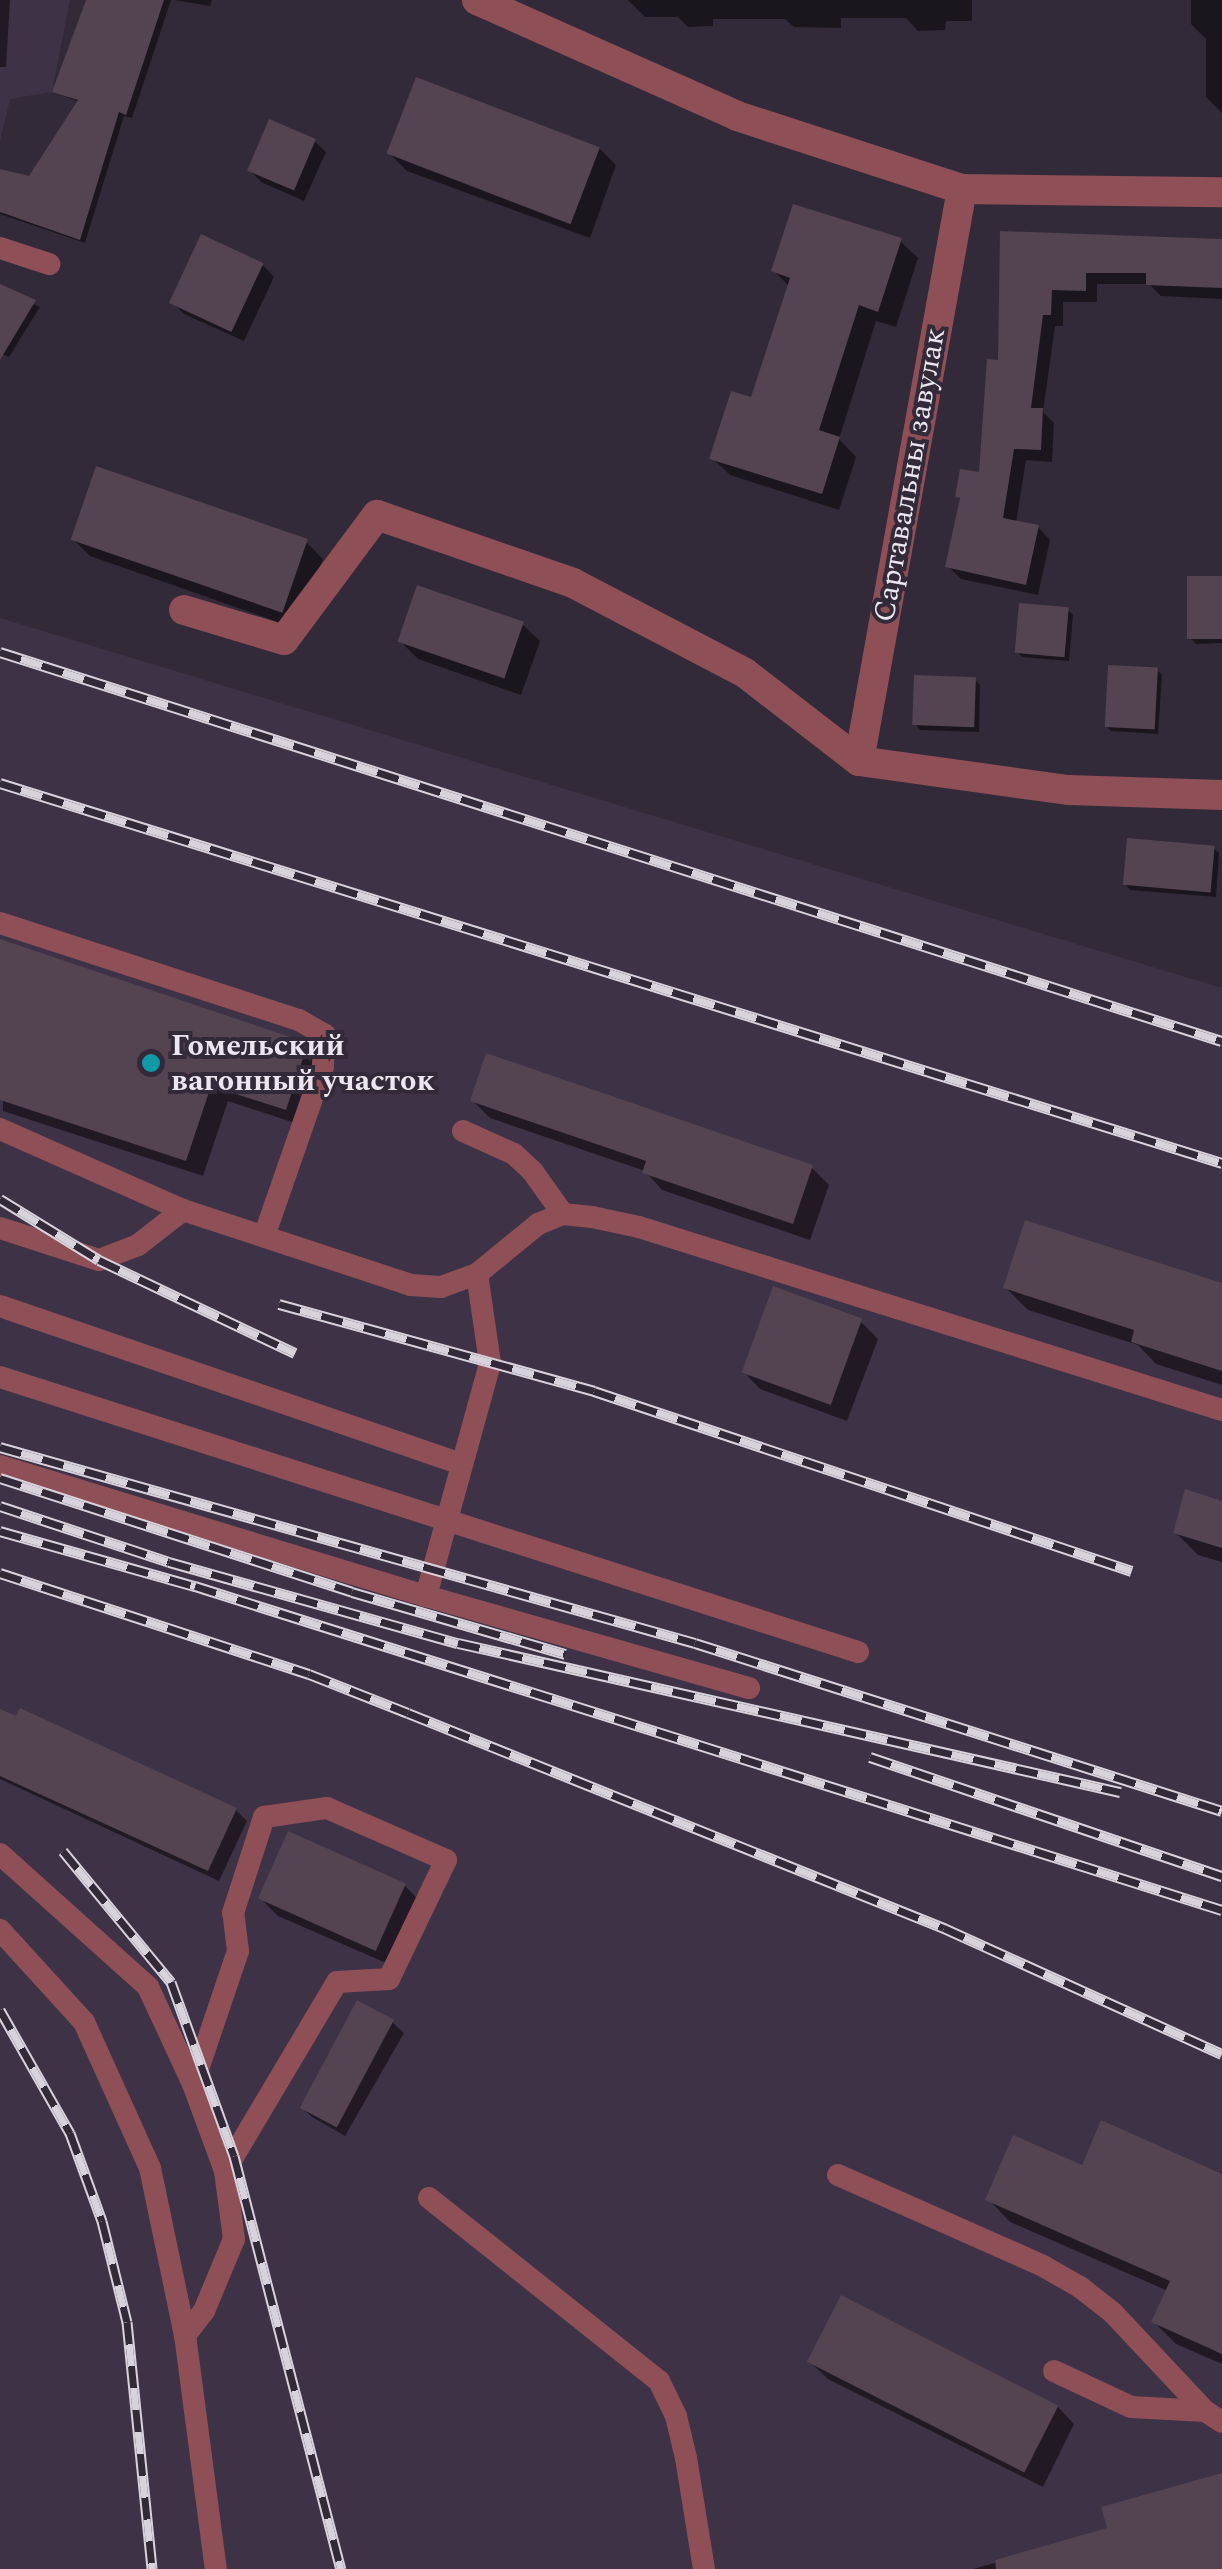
<!DOCTYPE html>
<meta charset="utf-8">
<style>
body{margin:0}
#map{position:relative;width:1222px;height:2569px;overflow:hidden;background:#332a39;font-family:Spectral,serif}
div>[style]{position:absolute}
.built>*{inset:0;background:#3e3247}
.shadow>*{inset:0;background:#0007}
.building>*{inset:0;background:#544350;transform-origin:0 0}
.lane>*{height:22px;margin:-11px;padding:0 11px;transform-origin:11px;border-radius:11px;background:#8e4f56}
.street>*{height:30px;margin:-15px;padding:0 15px;transform-origin:15px;border-radius:15px;background:#8e4f56}
.rail>*{height:11px;margin-top:-5.5px;transform-origin:0;background:repeating-linear-gradient(90deg,#332a39 0 22px,#d8d2dc 0 44px);box-sizing:border-box;border-block:2px solid #d8d2dc}
.dots>*{width:28px;height:28px;translate:-50% -50%;box-sizing:border-box;border:5px solid #332a39;border-radius:50%}
span{translate:-50% -50%;white-space:nowrap;text-align:center;line-height:1.15;-webkit-text-stroke:8px #332a39;paint-order:stroke}
.street-label{font-size:30px;color:#ece6f0}
.poi-label{font-size:30px;color:#ece6f0;font-weight:700}
.left{translate:0 -50%;text-align:left}
</style>
<div id="map">
<div class="built">
<i style="clip-path:polygon(0 0,70px 0,52px 92px,10px 99px,0 141px)"></i>
<i style="clip-path:polygon(0 618px,1222px 988px,1222px 2569px,0 2569px)"></i>
</div>
<div class="shadow">
<i style="clip-path:polygon(0 0,10px 0,6px 67px,0 67px)"></i>
<i style="clip-path:polygon(88px 0,171px 0,132px 118px,124px 116px,85px 243px,0 214px,0 171px,30px 179px,79px 102px,55px 92px)"></i>
<i style="clip-path:polygon(175px 0,212px 0,210px 6px)"></i>
<i style="clip-path:polygon(628px 0,972px 0,972px 21px,946px 21px,945px 30px,918px 31px,906px 18px,841px 18px,841px 28px,794px 27px,785px 19px,713px 19px,713px 26px,688px 27px,678px 17px,645px 17px)"></i>
<i style="clip-path:polygon(1191px 0,1222px 0,1222px 113px,1206px 97px,1206px 39px,1191px 24px)"></i>
<i style="clip-path:polygon(314px 141px,326px 152px,304px 201px,261px 182px,250px 170px)"></i>
<i style="clip-path:polygon(599px 148px,616px 165px,590px 238px,407px 171px,390px 154px)"></i>
<i style="clip-path:polygon(1002px 234px,1222px 239px,1222px 299px,1161px 296px,1149px 284px,1097px 284px,1097px 302px,1063px 302px,1063px 326px,1055px 326px,1043px 412px,1054px 423px,1052px 462px,1026px 460px,1016px 523px,1038px 527px,1050px 540px,1038px 595px,961px 579px,948px 566px,962px 501px,958px 497px,981px 475px,1001px 363px)"></i>
<i style="clip-path:polygon(900px 241px,918px 258px,896px 327px,876px 321px,839px 439px,856px 457px,839px 510px,730px 475px,712px 458px,753px 400px,790px 287px,774px 271px)"></i>
<i style="clip-path:polygon(263px 265px,274px 277px,244px 341px,184px 314px,172px 302px)"></i>
<i style="clip-path:polygon(0 287px,40px 307px,9px 357px,0 353px)"></i>
<i style="clip-path:polygon(73px 539px,306px 542px,323px 559px,298px 629px,90px 556px)"></i>
<i style="clip-path:polygon(1222px 579px,1222px 643px,1196px 644px,1191px 639px)"></i>
<i style="clip-path:polygon(1068px 610px,1073px 615px,1069px 661px,1022px 657px,1017px 652px)"></i>
<i style="clip-path:polygon(522px 624px,540px 641px,521px 695px,418px 659px,401px 642px)"></i>
<i style="clip-path:polygon(1157px 670px,1162px 675px,1158px 734px,1111px 731px,1106px 726px)"></i>
<i style="clip-path:polygon(975px 680px,980px 685px,979px 732px,920px 730px,915px 724px)"></i>
<i style="clip-path:polygon(1214px 848px,1219px 853px,1216px 897px,1130px 890px,1125px 884px)"></i>
<i style="clip-path:polygon(0 943px,307px 1045px,324px 1062px,304px 1126px,228px 1101px,203px 1176px,3px 1111px)"></i>
<i style="clip-path:polygon(472px 1100px,811px 1167px,829px 1185px,810px 1240px,662px 1190px,645px 1171px,490px 1118px)"></i>
<i style="clip-path:polygon(1222px 1286px,1222px 1385px,1156px 1364px,1138px 1345px,1028px 1310px,1006px 1288px)"></i>
<i style="clip-path:polygon(861px 1322px,878px 1339px,847px 1421px,760px 1389px,743px 1371px)"></i>
<i style="clip-path:polygon(1222px 1501px,1222px 1562px,1198px 1555px,1175px 1532px)"></i>
<i style="clip-path:polygon(0 1712px,236px 1810px,247px 1821px,219px 1881px,0 1779px)"></i>
<i style="clip-path:polygon(404px 1885px,421px 1902px,393px 1966px,278px 1916px,261px 1899px)"></i>
<i style="clip-path:polygon(392px 2022px,404px 2033px,345px 2136px,312px 2117px,300px 2106px)"></i>
<i style="clip-path:polygon(1222px 2177px,1222px 2364px,1176px 2344px,1154px 2322px,1168px 2291px,1010px 2222px,988px 2199px)"></i>
<i style="clip-path:polygon(810px 2362px,1057px 2406px,1074px 2424px,1043px 2487px,828px 2379px)"></i>
<i style="clip-path:polygon(1222px 2478px,1222px 2569px,973px 2569px,1110px 2530px)"></i>
</div>
<div class="building">
<i style="clip-path:polygon(86px 0,164px 0,126px 115px,119px 112px,80px 240px,0 212px,0 169px,29px 176px,78px 100px,52px 92px)"></i>
<i style="left:416px;top:77px;width:197px;height:82px;rotate:21deg"></i>
<i style="left:269px;top:119px;width:51px;height:56px;rotate:23deg"></i>
<i style="clip-path:polygon(793px 204px,902px 238px,878px 312px,859px 305px,819px 430px,840px 437px,822px 494px,709px 459px,731px 391px,751px 397px,790px 278px,771px 271px)"></i>
<i style="clip-path:polygon(1000px 231px,1222px 239px,1222px 288px,1146px 285px,1146px 273px,1086px 273px,1086px 291px,1052px 290px,1051px 315px,1043px 315px,1031px 408px,1043px 408px,1041px 450px,1014px 449px,1003px 518px,1039px 525px,1026px 585px,945px 567px,960px 498px,955px 497px,960px 469px,979px 472px,987px 359px,998px 360px)"></i>
<i style="left:201px;top:234px;width:69px;height:76px;rotate:25deg"></i>
<i style="clip-path:polygon(0 284px,36px 300px,0 360px)"></i>
<i style="left:96px;top:466px;width:224px;height:78px;rotate:19deg"></i>
<i style="left:1222px;top:576px;width:63px;height:35px;rotate:90deg"></i>
<i style="left:417px;top:585px;width:113px;height:60px;rotate:19deg"></i>
<i style="left:1019px;top:603px;width:50px;height:50px;rotate:5deg"></i>
<i style="left:1108px;top:665px;width:50px;height:62px;rotate:3deg"></i>
<i style="left:914px;top:675px;width:62px;height:50px;rotate:2deg"></i>
<i style="left:1127px;top:838px;width:88px;height:47px;rotate:5deg"></i>
<i style="clip-path:polygon(0 939px,308px 1043px,286px 1110px,211px 1086px,186px 1161px,0 1100px)"></i>
<i style="clip-path:polygon(486px 1053px,813px 1165px,793px 1224px,642px 1173px,646px 1161px,470px 1101px)"></i>
<i style="clip-path:polygon(1025px 1220px,1222px 1283px,1222px 1371px,1131px 1342px,1134px 1330px,1003px 1288px)"></i>
<i style="left:773px;top:1286px;width:95px;height:92px;rotate:20deg"></i>
<i style="clip-path:polygon(1185px 1489px,1222px 1501px,1222px 1548px,1173px 1533px)"></i>
<i style="clip-path:polygon(20px 1708px,237px 1808px,208px 1871px,0 1776px,0 1709px,16px 1716px)"></i>
<i style="left:288px;top:1831px;width:129px;height:74px;rotate:24deg"></i>
<i style="left:357px;top:2000px;width:42px;height:122px;rotate:28deg"></i>
<i style="clip-path:polygon(1101px 2120px,1222px 2174px,1222px 2354px,1151px 2322px,1170px 2281px,985px 2200px,1013px 2135px,1082px 2165px)"></i>
<i style="left:841px;top:2295px;width:244px;height:75px;rotate:27deg"></i>
<i style="clip-path:polygon(1222px 2473px,1222px 2569px,996px 2569px,995px 2560px,1107px 2528px,1101px 2507px)"></i>
</div>
<div class="lane">
<i style="left:0;top:248px;width:52px;rotate:18.1deg"></i>
<i style="left:0;top:923px;width:314px;rotate:18deg"></i>
<i style="left:299px;top:1020px;width:30px;rotate:30deg"></i>
<i style="left:325px;top:1035px;width:32px;rotate:94deg"></i>
<i style="left:323px;top:1067px;width:179px;rotate:109.2deg"></i>
<i style="left:0;top:1129px;width:200px;rotate:23.9deg"></i>
<i style="left:463px;top:1131px;width:56px;rotate:24.3deg"></i>
<i style="left:514px;top:1154px;width:26px;rotate:43deg"></i>
<i style="left:533px;top:1172px;width:52px;rotate:54.5deg"></i>
<i style="left:0;top:1228px;width:104px;rotate:17.9deg"></i>
<i style="left:99px;top:1260px;width:42px;rotate:-21deg"></i>
<i style="left:138px;top:1245px;width:57px;rotate:-37.9deg"></i>
<i style="left:183px;top:1210px;width:240px;rotate:18.2deg"></i>
<i style="left:411px;top:1285px;width:30px;rotate:4deg"></i>
<i style="left:441px;top:1287px;width:38px;rotate:-20deg"></i>
<i style="left:477px;top:1274px;width:79px;rotate:-39.3deg"></i>
<i style="left:538px;top:1224px;width:27px;rotate:-22deg"></i>
<i style="left:563px;top:1214px;width:29px;rotate:6deg"></i>
<i style="left:592px;top:1217px;width:48px;rotate:12deg"></i>
<i style="left:639px;top:1227px;width:611px;rotate:17.43deg"></i>
<i style="left:0;top:1306px;width:488px;rotate:18.9deg"></i>
<i style="left:0;top:1377px;width:901px;rotate:17.77deg"></i>
<i style="left:0;top:1466px;width:445px;rotate:17deg"></i>
<i style="left:426px;top:1596px;width:242px;rotate:-74.6deg"></i>
<i style="left:490px;top:1363px;width:90px;rotate:-98.3deg"></i>
<i style="left:426px;top:1596px;width:336px;rotate:15.9deg"></i>
<i style="left:0;top:1854px;width:199px;rotate:41.9deg"></i>
<i style="left:148px;top:1987px;width:107px;rotate:65.1deg"></i>
<i style="left:193px;top:2084px;width:140px;rotate:-71.3deg"></i>
<i style="left:238px;top:1951px;width:38px;rotate:-97deg"></i>
<i style="left:233px;top:1913px;width:101px;rotate:-72.1deg"></i>
<i style="left:264px;top:1817px;width:64px;rotate:-8.1deg"></i>
<i style="left:327px;top:1808px;width:130px;rotate:23.6deg"></i>
<i style="left:446px;top:1860px;width:132px;rotate:115.6deg"></i>
<i style="left:389px;top:1979px;width:52px;rotate:176.7deg"></i>
<i style="left:337px;top:1982px;width:220px;rotate:120.7deg"></i>
<i style="left:225px;top:2171px;width:69px;rotate:82.5deg"></i>
<i style="left:234px;top:2239px;width:78px;rotate:112.6deg"></i>
<i style="left:204px;top:2311px;width:31px;rotate:128deg"></i>
<i style="left:0;top:1930px;width:125px;rotate:47.6deg"></i>
<i style="left:84px;top:2022px;width:160px;rotate:65.7deg"></i>
<i style="left:150px;top:2168px;width:171px;rotate:78.2deg"></i>
<i style="left:185px;top:2335px;width:236px;rotate:82.5deg"></i>
<i style="left:193px;top:2084px;width:93px;rotate:69.8deg"></i>
<i style="left:838px;top:2175px;width:224px;rotate:23.9deg"></i>
<i style="left:1043px;top:2266px;width:43px;rotate:29.6deg"></i>
<i style="left:1080px;top:2287px;width:42px;rotate:38.2deg"></i>
<i style="left:1113px;top:2313px;width:134px;rotate:46.8deg"></i>
<i style="left:429px;top:2198px;width:294px;rotate:38.5deg"></i>
<i style="left:659px;top:2381px;width:39px;rotate:64deg"></i>
<i style="left:676px;top:2416px;width:43px;rotate:76.6deg"></i>
<i style="left:686px;top:2458px;width:112px;rotate:80.8deg"></i>
<i style="left:1054px;top:2371px;width:85px;rotate:25.1deg"></i>
<i style="left:1131px;top:2407px;width:74px;rotate:3.1deg"></i>
<i style="left:1205px;top:2411px;width:20px;rotate:33deg"></i>
</div>
<div class="street">
<i style="left:477px;top:0;width:285px;rotate:24deg"></i>
<i style="left:737px;top:116px;width:237px;rotate:18deg"></i>
<i style="left:962px;top:189px;width:260px;rotate:0.7deg"></i>
<i style="left:184px;top:610px;width:104px;rotate:16.7deg"></i>
<i style="left:284px;top:640px;width:156px;rotate:-53.4deg"></i>
<i style="left:377px;top:515px;width:207px;rotate:19.1deg"></i>
<i style="left:573px;top:583px;width:194px;rotate:27.6deg"></i>
<i style="left:745px;top:673px;width:144px;rotate:37.7deg"></i>
<i style="left:859px;top:761px;width:211px;rotate:7.9deg"></i>
<i style="left:1068px;top:790px;width:154px;rotate:1.9deg"></i>
<i style="left:859px;top:761px;width:581px;rotate:-79.79deg"></i>
</div>
<div class="rail">
<i style="left:0;top:652px;width:1282px;rotate:17.66deg"></i>
<i style="left:0;top:783px;width:1280px;rotate:17.27deg"></i>
<i style="left:0;top:1199px;width:116px;rotate:31.6deg"></i>
<i style="left:99px;top:1260px;width:217px;rotate:25.4deg"></i>
<i style="left:279px;top:1304px;width:327px;rotate:15.4deg"></i>
<i style="left:594px;top:1391px;width:567px;rotate:18.5deg"></i>
<i style="left:0;top:1447px;width:722px;rotate:15.75deg"></i>
<i style="left:695px;top:1643px;width:553px;rotate:17.68deg"></i>
<i style="left:0;top:1478px;width:370px;rotate:17.9deg"></i>
<i style="left:352px;top:1592px;width:222px;rotate:16.2deg"></i>
<i style="left:0;top:1506px;width:178px;rotate:18.3deg"></i>
<i style="left:169px;top:1562px;width:300px;rotate:15.7deg"></i>
<i style="left:458px;top:1643px;width:679px;rotate:12.68deg"></i>
<i style="left:0;top:1531px;width:203px;rotate:15.8deg"></i>
<i style="left:195px;top:1586px;width:1077px;rotate:17.51deg"></i>
<i style="left:0;top:1573px;width:325px;rotate:18.1deg"></i>
<i style="left:309px;top:1674px;width:106px;rotate:21.5deg"></i>
<i style="left:408px;top:1713px;width:578px;rotate:21.86deg"></i>
<i style="left:944px;top:1928px;width:305px;rotate:24.4deg"></i>
<i style="left:870px;top:1757px;width:372px;rotate:18.7deg"></i>
<i style="left:63px;top:1851px;width:170px;rotate:50.5deg"></i>
<i style="left:171px;top:1982px;width:185px;rotate:70.1deg"></i>
<i style="left:234px;top:2156px;width:427px;rotate:75.5deg"></i>
<i style="left:0;top:2010px;width:142px;rotate:60.4deg"></i>
<i style="left:70px;top:2133px;width:94px;rotate:70deg"></i>
<i style="left:102px;top:2221px;width:104px;rotate:76.1deg"></i>
<i style="left:127px;top:2322px;width:248px;rotate:84.2deg"></i>
</div>
<div class="dots">
<i style="left:151px;top:1063px;background:#0f9aa8"></i>
</div>
<div class="street-label">
<span style="left:910px;top:475px;rotate:-80deg">Сартавальны завулак</span>
</div>
<div class="poi-label">
<span class="left" style="left:171px;top:1063px">Гомельский<br>вагонный участок</span>
</div>
</div>
